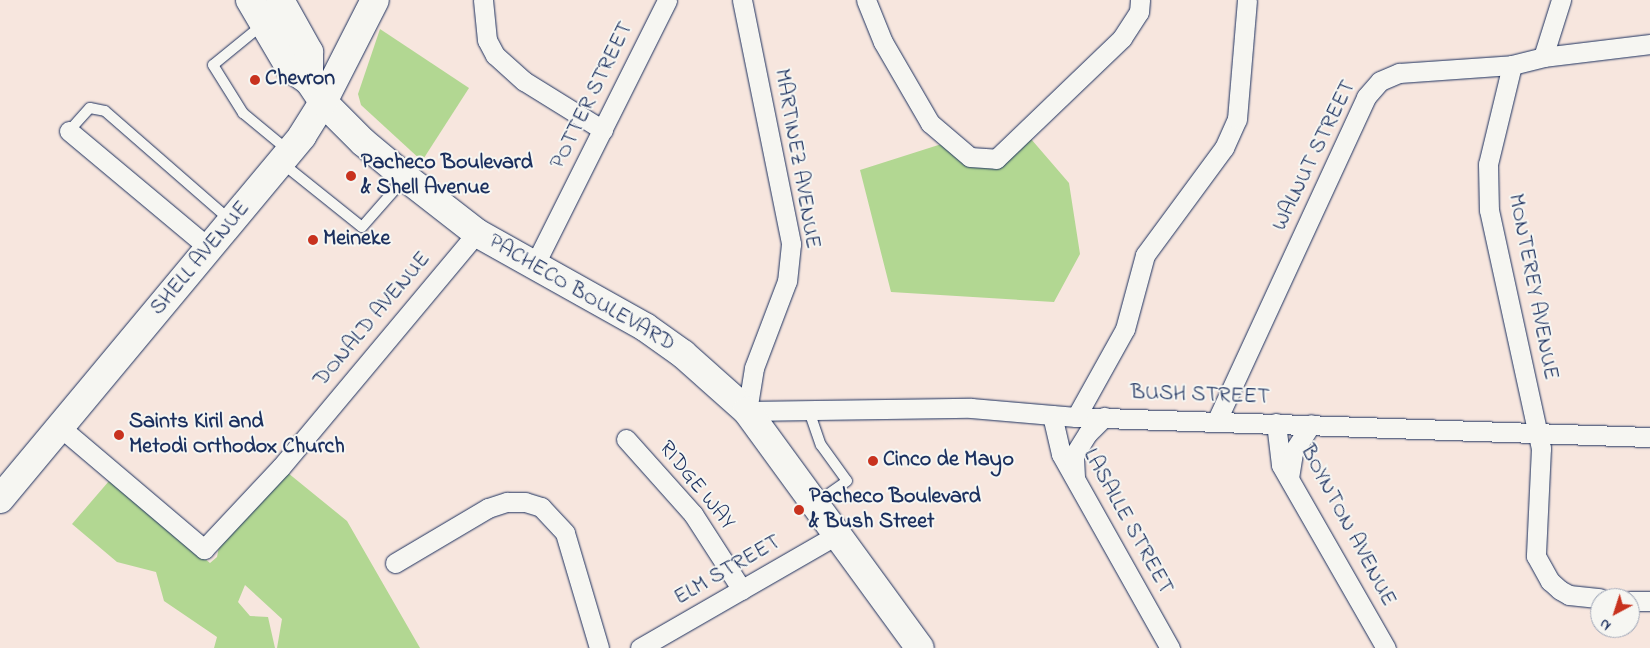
<!DOCTYPE html>
<style>
body{margin:0}
#map{position:relative;width:1650px;height:648px;overflow:hidden;background:#f7e6de;font-family:"Indie Flower",sans-serif}
div>[style]{position:absolute}
.green>*{inset:0;background:#b2d792}
.roads{filter:drop-shadow(0 0 1px #1b2f5e) drop-shadow(0 0 1px #1b2f5e)}
.lane>*{height:10px;margin:-5px;padding:0 5px;transform-origin:5px;border-radius:5px;background:#f6f6f2}
.street>*{height:19px;margin:-9.5px;padding:0 9.5px;transform-origin:9.5px;border-radius:9.5px;background:#f6f6f2}
.secondary>*{height:28px;margin:-14px;padding:0 14px;transform-origin:14px;border-radius:14px;background:#f6f6f2}
.dots>*{width:14px;height:14px;translate:-50% -50%;box-sizing:border-box;border:2px solid #f6f6f2;border-radius:50%}
span{translate:-50% -50%;white-space:nowrap;text-align:center;line-height:1.15;-webkit-text-stroke:4px #f6f6f2;paint-order:stroke}
.poi-label{font-size:22px;color:#1b2f5e;font-weight:700}
.left{translate:0 -50%;text-align:left}
.street-label{font-size:22px;color:#1b2f5e}
.north{position:absolute;left:1590px;top:588px;width:50px;height:50px;box-sizing:border-box;background:#f6f6f2;border:1px solid #9ea6b7;border-radius:50%;rotate:220deg;font-size:14px;font-weight:700;line-height:20px;text-align:center;color:#1b2f5e}
.north::after{content:'';display:block;margin:auto;width:18px;height:22px;background:#c8321e;clip-path:polygon(50% 0,100% 100%,50% 72%,0 100%)}
</style>
<div id="map">
<div class="green">
<i style="clip-path:polygon(380px 29px,469px 88px,422px 161px,361px 105px,358px 94px)"></i>
<i style="clip-path:polygon(1025px 132px,1069px 183px,1080px 254px,1054px 302px,891px 292px,860px 170px,951px 141px,996px 159px)"></i>
<i style="clip-path:polygon(288px 473px,347px 521px,420px 648px,277px 648px,282px 619px,245px 585px,238px 602px,250px 616px,268px 617px,275px 648px,214px 648px,217px 637px,164px 601px,156px 572px,117px 562px,72px 524px,109px 481px,210px 563px,217px 557px,219px 547px)"></i>
</div>
<div class="roads">
<div class="lane">
<i style="left:262px;top:25px;width:63px;rotate:140.8deg"></i>
<i style="left:213px;top:65px;width:57px;rotate:58deg"></i>
<i style="left:243px;top:113px;width:60px;rotate:39.6deg"></i>
<i style="left:69px;top:131px;width:31px;rotate:-48deg"></i>
<i style="left:90px;top:108px;width:15px;rotate:11deg"></i>
<i style="left:105px;top:111px;width:167px;rotate:41.1deg"></i>
<i style="left:282px;top:163px;width:102px;rotate:38.7deg"></i>
<i style="left:362px;top:227px;width:65px;rotate:-48.7deg"></i>
<i style="left:808px;top:408px;width:39px;rotate:71deg"></i>
<i style="left:821px;top:445px;width:44px;rotate:54.2deg"></i>
<i style="left:847px;top:481px;width:38px;rotate:145deg"></i>
</div>
<div class="street">
<i style="left:483px;top:0;width:40px;rotate:84.3deg"></i>
<i style="left:487px;top:40px;width:17px;rotate:62deg"></i>
<i style="left:495px;top:55px;width:39px;rotate:42deg"></i>
<i style="left:524px;top:81px;width:93px;rotate:31.8deg"></i>
<i style="left:742px;top:0;width:249px;rotate:78.6deg"></i>
<i style="left:791px;top:244px;width:37px;rotate:96deg"></i>
<i style="left:787px;top:281px;width:93px;rotate:110.8deg"></i>
<i style="left:754px;top:368px;width:44px;rotate:99.2deg"></i>
<i style="left:747px;top:411px;width:224px;rotate:-0.8deg"></i>
<i style="left:971px;top:408px;width:105px;rotate:4.9deg"></i>
<i style="left:1076px;top:417px;width:574px;rotate:2deg"></i>
<i style="left:866px;top:0;width:45px;rotate:68deg"></i>
<i style="left:883px;top:42px;width:94px;rotate:59.9deg"></i>
<i style="left:930px;top:123px;width:52px;rotate:40.4deg"></i>
<i style="left:970px;top:157px;width:26px;rotate:4deg"></i>
<i style="left:996px;top:159px;width:175px;rotate:-43.8deg"></i>
<i style="left:1122px;top:38px;width:31px;rotate:-57deg"></i>
<i style="left:1139px;top:12px;width:12px;rotate:-85deg"></i>
<i style="left:1543px;top:57px;width:60px;rotate:-72.5deg"></i>
<i style="left:1512px;top:65px;width:102px;rotate:103.6deg"></i>
<i style="left:1488px;top:164px;width:46px;rotate:88.8deg"></i>
<i style="left:1489px;top:210px;width:244px;rotate:77.7deg"></i>
<i style="left:1541px;top:448px;width:108px;rotate:92.7deg"></i>
<i style="left:1536px;top:556px;width:29px;rotate:61deg"></i>
<i style="left:1550px;top:581px;width:13px;rotate:42deg"></i>
<i style="left:1560px;top:590px;width:10px;rotate:29deg"></i>
<i style="left:1569px;top:595px;width:31px;rotate:6deg"></i>
<i style="left:69px;top:131px;width:184px;rotate:39.9deg"></i>
<i style="left:534px;top:266px;width:297px;rotate:-63.4deg"></i>
<i style="left:1052px;top:415px;width:40px;rotate:77deg"></i>
<i style="left:1061px;top:454px;width:223px;rotate:60.7deg"></i>
<i style="left:1076px;top:417px;width:101px;rotate:-60.9deg"></i>
<i style="left:1125px;top:329px;width:77px;rotate:-74.9deg"></i>
<i style="left:1145px;top:255px;width:133px;rotate:-53.6deg"></i>
<i style="left:1224px;top:148px;width:32px;rotate:-66deg"></i>
<i style="left:1237px;top:119px;width:119px;rotate:-85.2deg"></i>
<i style="left:1217px;top:420px;width:356px;rotate:-65.2deg"></i>
<i style="left:1366px;top:97px;width:21px;rotate:-49deg"></i>
<i style="left:1380px;top:81px;width:21px;rotate:-23deg"></i>
<i style="left:1399px;top:73px;width:113px;rotate:-4deg"></i>
<i style="left:1512px;top:65px;width:32px;rotate:-14deg"></i>
<i style="left:1543px;top:57px;width:108px;rotate:-6.9deg"></i>
<i style="left:1276px;top:423px;width:42px;rotate:83.2deg"></i>
<i style="left:1281px;top:465px;width:211px;rotate:60.2deg"></i>
<i style="left:60px;top:427px;width:189px;rotate:40.3deg"></i>
<i style="left:204px;top:549px;width:112px;rotate:-46.8deg"></i>
<i style="left:281px;top:467px;width:305px;rotate:-50.1deg"></i>
<i style="left:626px;top:439px;width:101px;rotate:48.2deg"></i>
<i style="left:693px;top:514px;width:90px;rotate:57.2deg"></i>
<i style="left:1075px;top:477px;width:22px;rotate:-93deg"></i>
<i style="left:1074px;top:455px;width:26px;rotate:-58deg"></i>
<i style="left:1088px;top:433px;width:23px;rotate:-45deg"></i>
<i style="left:1289px;top:478px;width:26px;rotate:-81deg"></i>
<i style="left:1293px;top:452px;width:33px;rotate:-57deg"></i>
<i style="left:395px;top:563px;width:108px;rotate:-30.6deg"></i>
<i style="left:488px;top:508px;width:20px;rotate:-18deg"></i>
<i style="left:507px;top:502px;width:18px"></i>
<i style="left:525px;top:502px;width:17px;rotate:17deg"></i>
<i style="left:541px;top:507px;width:35px;rotate:47deg"></i>
<i style="left:565px;top:533px;width:120px;rotate:73.5deg"></i>
<i style="left:1630px;top:601px;width:20px"></i>
<i style="left:640px;top:648px;width:228px;rotate:-29.9deg"></i>
</div>
<div class="secondary">
<i style="left:250px;top:0;width:79px;rotate:59.5deg"></i>
<i style="left:290px;top:68px;width:23px;rotate:34deg"></i>
<i style="left:309px;top:81px;width:25px;rotate:56deg"></i>
<i style="left:323px;top:102px;width:57px;rotate:45deg"></i>
<i style="left:363px;top:142px;width:55px;rotate:39.8deg"></i>
<i style="left:405px;top:177px;width:91px;rotate:37.9deg"></i>
<i style="left:477px;top:233px;width:193px;rotate:29.2deg"></i>
<i style="left:645px;top:327px;width:47px;rotate:35.4deg"></i>
<i style="left:683px;top:354px;width:86px;rotate:41.7deg"></i>
<i style="left:747px;top:411px;width:293px;rotate:53.9deg"></i>
<i style="left:280px;top:0;width:60px;rotate:60.9deg"></i>
<i style="left:309px;top:52px;width:29px;rotate:90deg"></i>
<i style="left:0;top:499px;width:472px;rotate:-50.2deg"></i>
<i style="left:302px;top:136px;width:40px;rotate:-58deg"></i>
<i style="left:323px;top:102px;width:114px;rotate:-63deg"></i>
</div>
</div>
<div class="dots">
<i style="left:255px;top:80px;background:#c8321e"></i>
<i style="left:351px;top:176px;background:#c8321e"></i>
<i style="left:313px;top:240px;background:#c8321e"></i>
<i style="left:119px;top:435px;background:#c8321e"></i>
<i style="left:873px;top:461px;background:#c8321e"></i>
<i style="left:799px;top:510px;background:#c8321e"></i>
</div>
<div class="poi-label">
<span class="left" style="left:265px;top:80px">Chevron</span>
<span class="left" style="left:361px;top:176px">Pacheco Boulevard<br>&amp; Shell Avenue</span>
<span class="left" style="left:323px;top:240px">Meineke</span>
<span class="left" style="left:129px;top:435px">Saints Kiril and<br>Metodi Orthodox Church</span>
<span class="left" style="left:883px;top:461px">Cinco de Mayo</span>
<span class="left" style="left:809px;top:510px">Pacheco Boulevard<br>&amp; Bush Street</span>
</div>
<div class="street-label">
<span style="left:593px;top:96px;rotate:-64deg">POTTER STREET</span>
<span style="left:1315px;top:156px;rotate:-64deg">WALNUT STREET</span>
<span style="left:796px;top:159px;rotate:80deg">MARTINEZ AVENUE</span>
<span style="left:201px;top:259px;rotate:-50deg">SHELL AVENUE</span>
<span style="left:1532px;top:287px;rotate:79deg">MONTEREY AVENUE</span>
<span style="left:581px;top:294px;rotate:30deg">PACHECO BOULEVARD</span>
<span style="left:373px;top:320px;rotate:-50deg">DONALD AVENUE</span>
<span style="left:1200px;top:396px;rotate:2deg">BUSH STREET</span>
<span style="left:696px;top:486px;rotate:51deg">RIDGE WAY</span>
<span style="left:1127px;top:522px;rotate:61deg">LASALLE STREET</span>
<span style="left:1347px;top:526px;rotate:62deg">BOYNTON AVENUE</span>
<span style="left:728px;top:571px;rotate:-30deg">ELM STREET</span>
</div>
<div class="north">N</div>
</div>
